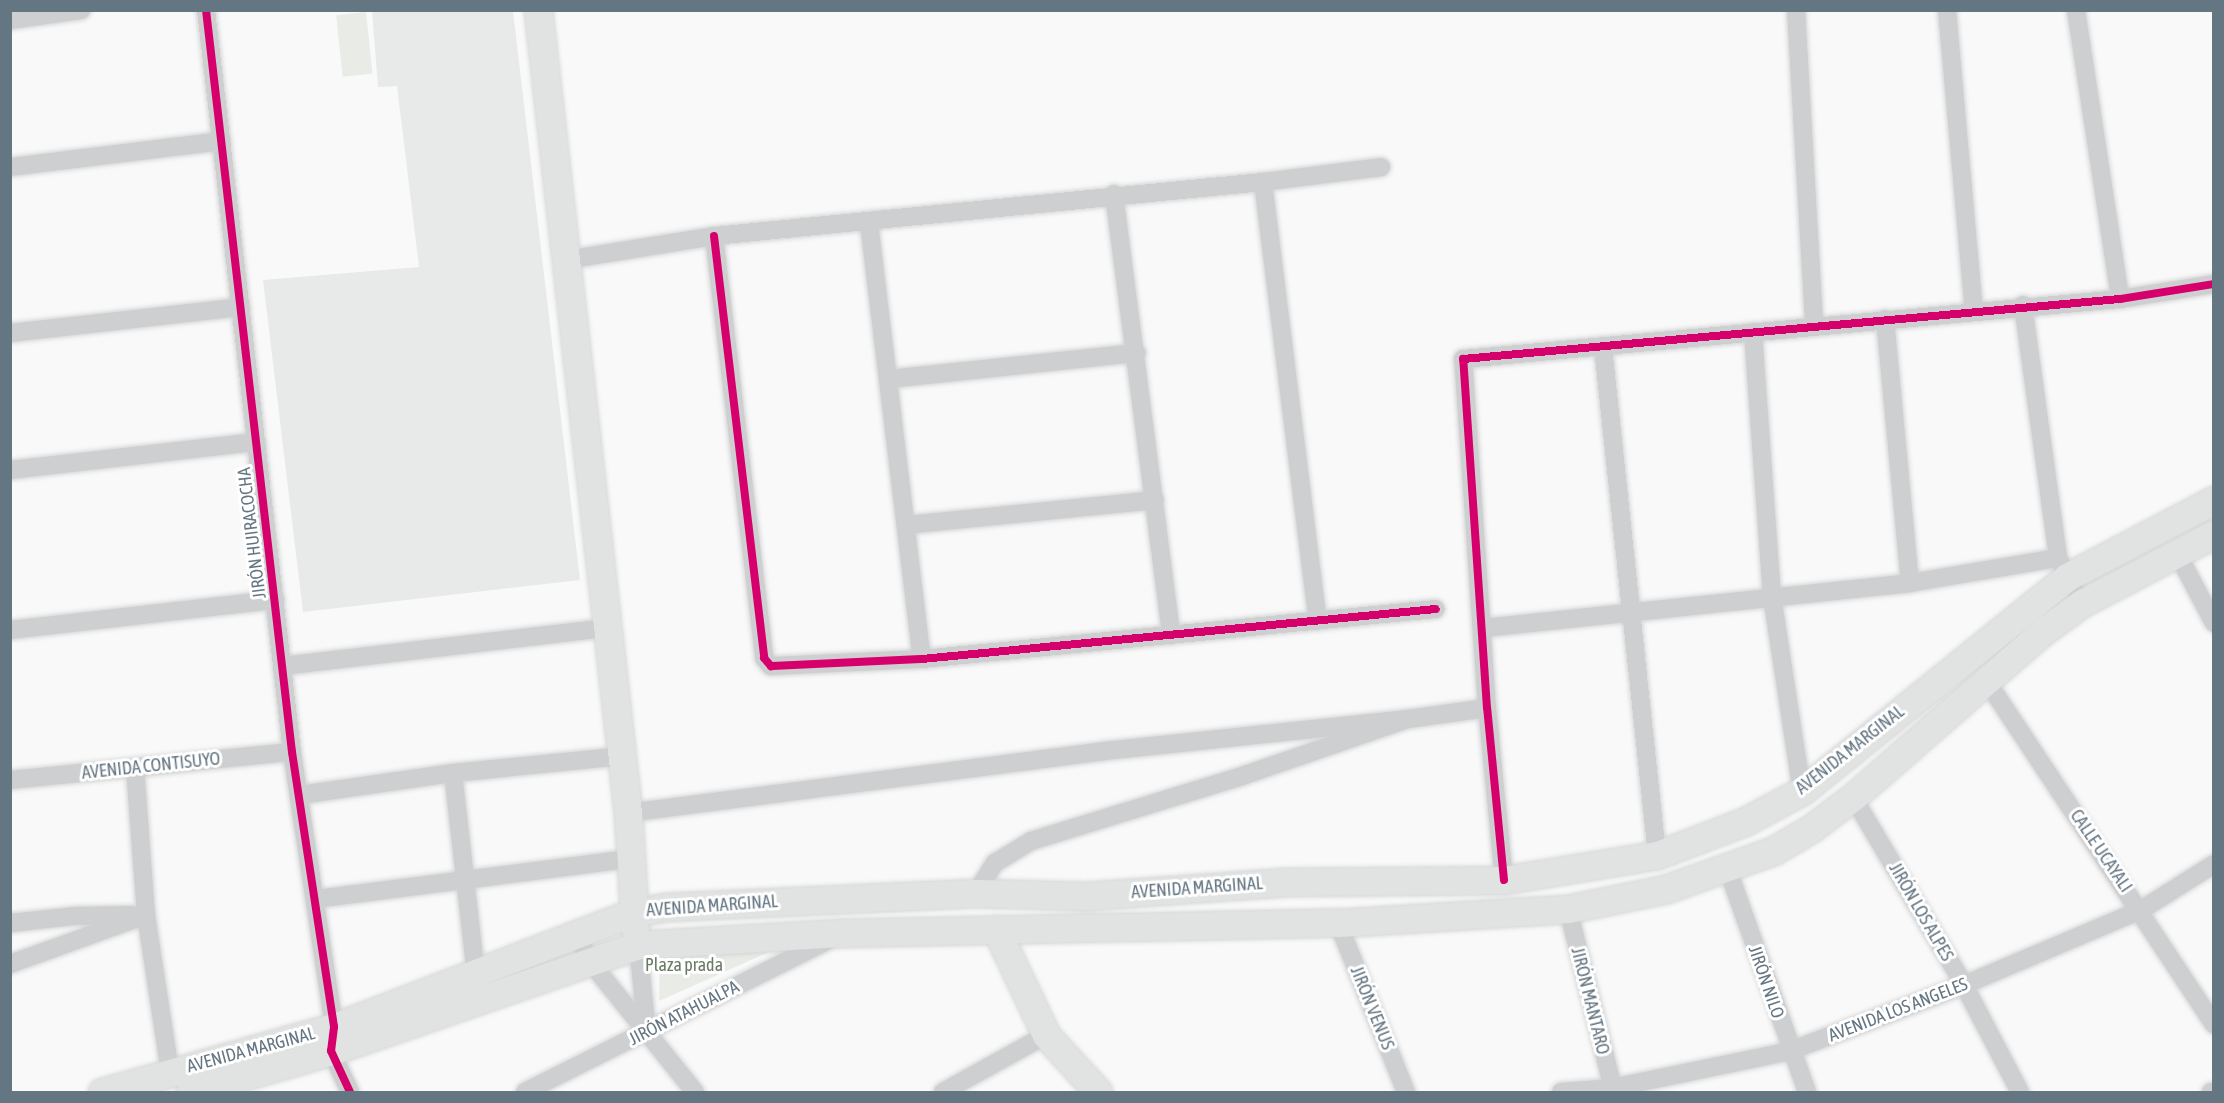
<!DOCTYPE html>
<meta charset="utf-8">
<style>
body{margin:0}
#map{position:relative;width:2224px;height:1103px;overflow:hidden;background:#f9f9f9;font-family:"Asap Condensed",sans-serif}
div>[style]{position:absolute}
.built>*{inset:0;background:#e8e9e9}
.green>*{inset:0;background:#e8ebe6;transform-origin:0 0}
.roads{filter:drop-shadow(0 0 2px #d5d6d7) drop-shadow(0 0 2px #d5d6d7)}
.minor>*{height:18px;margin:-9px;padding:0 9px;transform-origin:9px;border-radius:9px;background:#cecfd0}
.secondary>*{height:27px;margin:-13.5px;padding:0 13.5px;transform-origin:13.5px;border-radius:13.5px;background:#e1e2e2}
.cycleway>*{height:8px;margin:-4px;padding:0 4px;transform-origin:4px;border-radius:4px;background:#d6006c}
span{translate:-50% -50%;white-space:nowrap;text-align:center;line-height:1.15;-webkit-text-stroke:6px #fff;paint-order:stroke}
.street-label{font-size:18px;color:#657683}
.park-label{font-size:18px;color:#687a64}
.frame{position:absolute;inset:0;border:12px solid #657683;pointer-events:none}
</style>
<div id="map">
<div class="built">
<i style="clip-path:polygon(372px 11px,513px 11px,580px 580px,303px 612px,263px 280px,419px 267px,397px 86px,378px 87px)"></i>
</div>
<div class="green">
<i style="left:366px;top:12px;width:62px;height:30px;rotate:84deg"></i>
<i style="clip-path:polygon(798px 939px,659px 1001px,660px 942px)"></i>
</div>
<div class="roads">
<div class="minor">
<i style="left:206px;top:10px;width:747px;rotate:83.39deg"></i>
<i style="left:292px;top:752px;width:278px;rotate:81.3deg"></i>
<i style="left:334px;top:1027px;width:24px;rotate:97deg"></i>
<i style="left:331px;top:1051px;width:45px;rotate:65.1deg"></i>
<i style="left:1796px;top:10px;width:317px;rotate:86.7deg"></i>
<i style="left:1947px;top:10px;width:301px;rotate:84.9deg"></i>
<i style="left:2076px;top:10px;width:292px;rotate:81.3deg"></i>
<i style="left:10px;top:20px;width:72px;rotate:-8deg"></i>
<i style="left:10px;top:167px;width:213px;rotate:-7deg"></i>
<i style="left:1263px;top:182px;width:442px;rotate:82.9deg"></i>
<i style="left:1114px;top:194px;width:445px;rotate:82.6deg"></i>
<i style="left:869px;top:223px;width:439px;rotate:83.1deg"></i>
<i style="left:714px;top:236px;width:425px;rotate:83.2deg"></i>
<i style="left:764px;top:658px;width:11px;rotate:49deg"></i>
<i style="left:771px;top:666px;width:151px;rotate:-2.7deg"></i>
<i style="left:922px;top:659px;width:516px;rotate:-5.56deg"></i>
<i style="left:566px;top:260px;width:150px;rotate:-9.2deg"></i>
<i style="left:714px;top:236px;width:552px;rotate:-5.62deg"></i>
<i style="left:1263px;top:182px;width:119px;rotate:-7.2deg"></i>
<i style="left:2023px;top:305px;width:255px;rotate:82.1deg"></i>
<i style="left:2058px;top:558px;width:51px;rotate:61.9deg"></i>
<i style="left:1885px;top:319px;width:265px;rotate:84.6deg"></i>
<i style="left:1753px;top:332px;width:265px;rotate:85.9deg"></i>
<i style="left:1772px;top:596px;width:197px;rotate:81.3deg"></i>
<i style="left:10px;top:333px;width:232px;rotate:-6.4deg"></i>
<i style="left:1603px;top:347px;width:511px;rotate:83.93deg"></i>
<i style="left:888px;top:379px;width:250px;rotate:-6deg"></i>
<i style="left:10px;top:470px;width:248px;rotate:-6.5deg"></i>
<i style="left:906px;top:525px;width:250px;rotate:-5.7deg"></i>
<i style="left:2177px;top:553px;width:79px;rotate:62.1deg"></i>
<i style="left:1483px;top:628px;width:429px;rotate:-6deg"></i>
<i style="left:1910px;top:583px;width:150px;rotate:-9.6deg"></i>
<i style="left:10px;top:630px;width:267px;rotate:-6.5deg"></i>
<i style="left:283px;top:666px;width:326px;rotate:-6.7deg"></i>
<i style="left:1986px;top:680px;width:413px;rotate:56.5deg"></i>
<i style="left:135px;top:768px;width:147px;rotate:85.7deg"></i>
<i style="left:146px;top:915px;width:159px;rotate:81.3deg"></i>
<i style="left:453px;top:773px;width:204px;rotate:83.5deg"></i>
<i style="left:10px;top:780px;width:283px;rotate:-5.7deg"></i>
<i style="left:300px;top:795px;width:155px;rotate:-8.2deg"></i>
<i style="left:453px;top:773px;width:170px;rotate:-5.7deg"></i>
<i style="left:1853px;top:797px;width:218px;rotate:59.4deg"></i>
<i style="left:1964px;top:985px;width:121px;rotate:62.4deg"></i>
<i style="left:628px;top:813px;width:480px;rotate:-7.4deg"></i>
<i style="left:1104px;top:751px;width:306px;rotate:-6deg"></i>
<i style="left:1728px;top:870px;width:236px;rotate:70.4deg"></i>
<i style="left:1504px;top:880px;width:173px;rotate:-95.6deg"></i>
<i style="left:1487px;top:708px;width:350px;rotate:-93.9deg"></i>
<i style="left:1463px;top:359px;width:660px;rotate:-5.22deg"></i>
<i style="left:2120px;top:299px;width:95px;rotate:-9.1deg"></i>
<i style="left:976px;top:893px;width:36px;rotate:-58deg"></i>
<i style="left:995px;top:863px;width:42px;rotate:-31.4deg"></i>
<i style="left:1031px;top:841px;width:221px;rotate:-17.1deg"></i>
<i style="left:1242px;top:776px;width:176px;rotate:-19deg"></i>
<i style="left:1408px;top:719px;width:80px;rotate:-7.9deg"></i>
<i style="left:316px;top:899px;width:317px;rotate:-7.3deg"></i>
<i style="left:1568px;top:909px;width:189px;rotate:75.9deg"></i>
<i style="left:10px;top:923px;width:64px;rotate:-6.2deg"></i>
<i style="left:74px;top:916px;width:58px;rotate:-1deg"></i>
<i style="left:1338px;top:923px;width:182px;rotate:68.1deg"></i>
<i style="left:578px;top:935px;width:26px;rotate:67deg"></i>
<i style="left:588px;top:959px;width:171px;rotate:51.2deg"></i>
<i style="left:638px;top:945px;width:87px;rotate:84.1deg"></i>
<i style="left:10px;top:964px;width:145px;rotate:-19.8deg"></i>
<i style="left:525px;top:1092px;width:343px;rotate:-26.6deg"></i>
<i style="left:943px;top:1092px;width:118px;rotate:-29deg"></i>
<i style="left:1561px;top:1092px;width:51px;rotate:-4.5deg"></i>
<i style="left:1612px;top:1088px;width:182px;rotate:-11.7deg"></i>
<i style="left:1790px;top:1051px;width:186px;rotate:-20.8deg"></i>
<i style="left:1964px;top:985px;width:192px;rotate:-23deg"></i>
<i style="left:2141px;top:910px;width:86px;rotate:-32.2deg"></i>
<i style="left:2211px;top:1092px;width:3px"></i>
</div>
<div class="secondary">
<i style="left:538px;top:10px;width:808px;rotate:83.6deg"></i>
<i style="left:628px;top:813px;width:116px;rotate:86.5deg"></i>
<i style="left:996px;top:929px;width:117px;rotate:64.7deg"></i>
<i style="left:1046px;top:1035px;width:77px;rotate:47.6deg"></i>
<i style="left:102px;top:1092px;width:241px;rotate:-15.7deg"></i>
<i style="left:334px;top:1027px;width:319px;rotate:-20.9deg"></i>
<i style="left:632px;top:913px;width:35px;rotate:-10deg"></i>
<i style="left:666px;top:907px;width:310px;rotate:-2.6deg"></i>
<i style="left:976px;top:893px;width:110px;rotate:1.6deg"></i>
<i style="left:1086px;top:896px;width:198px;rotate:-4deg"></i>
<i style="left:1284px;top:882px;width:220px;rotate:-0.5deg"></i>
<i style="left:1504px;top:880px;width:155px;rotate:-9.3deg"></i>
<i style="left:1657px;top:855px;width:93px;rotate:-20.8deg"></i>
<i style="left:1744px;top:822px;width:66px;rotate:-28.1deg"></i>
<i style="left:1802px;top:791px;width:341px;rotate:-38.9deg"></i>
<i style="left:2067px;top:577px;width:166px;rotate:-27.6deg"></i>
<i style="left:190px;top:1092px;width:147px;rotate:-16.2deg"></i>
<i style="left:331px;top:1051px;width:325px;rotate:-19deg"></i>
<i style="left:638px;top:945px;width:204px;rotate:-3.4deg"></i>
<i style="left:842px;top:933px;width:496px;rotate:-1.2deg"></i>
<i style="left:1338px;top:923px;width:230px;rotate:-3.5deg"></i>
<i style="left:1568px;top:909px;width:100px;rotate:-11.5deg"></i>
<i style="left:1666px;top:889px;width:114px;rotate:-19.6deg"></i>
<i style="left:1773px;top:851px;width:45px;rotate:-30.5deg"></i>
<i style="left:1812px;top:828px;width:51px;rotate:-37.1deg"></i>
<i style="left:1853px;top:797px;width:251px;rotate:-41.1deg"></i>
<i style="left:2042px;top:632px;width:49px;rotate:-35.9deg"></i>
<i style="left:2082px;top:603px;width:149px;rotate:-27.6deg"></i>
</div>
</div>
<div class="cycleway">
<i style="left:206px;top:10px;width:747px;rotate:83.39deg"></i>
<i style="left:292px;top:752px;width:278px;rotate:81.3deg"></i>
<i style="left:334px;top:1027px;width:24px;rotate:97deg"></i>
<i style="left:331px;top:1051px;width:45px;rotate:65.1deg"></i>
<i style="left:714px;top:236px;width:425px;rotate:83.2deg"></i>
<i style="left:764px;top:658px;width:11px;rotate:49deg"></i>
<i style="left:771px;top:666px;width:151px;rotate:-2.7deg"></i>
<i style="left:922px;top:659px;width:516px;rotate:-5.56deg"></i>
<i style="left:1504px;top:880px;width:173px;rotate:-95.6deg"></i>
<i style="left:1487px;top:708px;width:350px;rotate:-93.9deg"></i>
<i style="left:1463px;top:359px;width:660px;rotate:-5.22deg"></i>
<i style="left:2120px;top:299px;width:95px;rotate:-9.1deg"></i>
</div>
<div class="street-label">
<span style="left:252px;top:533px;rotate:-97deg">JIRÓN HUIRACOCHA</span>
<span style="left:1850px;top:750px;rotate:-38deg">AVENIDA MARGINAL</span>
<span style="left:151px;top:766px;rotate:-6deg">AVENIDA CONTISUYO</span>
<span style="left:2101px;top:851px;rotate:56deg">CALLE UCAYALI</span>
<span style="left:1197px;top:888px;rotate:-4deg">AVENIDA MARGINAL</span>
<span style="left:712px;top:906px;rotate:-4deg">AVENIDA MARGINAL</span>
<span style="left:1921px;top:912px;rotate:60deg">JIRÓN LOS ALPES</span>
<span style="left:1766px;top:982px;rotate:71deg">JIRÓN NILO</span>
<span style="left:1590px;top:1001px;rotate:76deg">JIRÓN MANTARO</span>
<span style="left:1372px;top:1008px;rotate:68deg">JIRÓN VENUS</span>
<span style="left:1898px;top:1010px;rotate:-21deg">AVENIDA LOS ANGELES</span>
<span style="left:684px;top:1013px;rotate:-27deg">JIRÓN ATAHUALPA</span>
<span style="left:251px;top:1050px;rotate:-15deg">AVENIDA MARGINAL</span>
</div>
<div class="park-label">
<span style="left:684px;top:965px">Plaza prada</span>
</div>
<div class="frame"></div>
</div>
